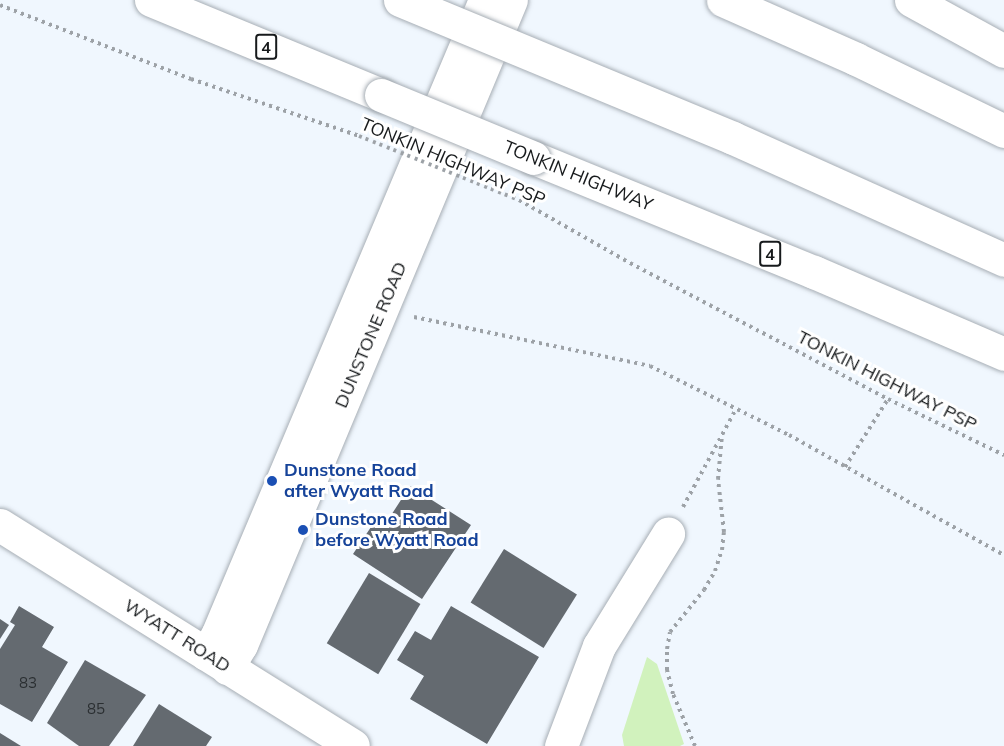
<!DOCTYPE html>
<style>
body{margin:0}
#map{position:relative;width:1004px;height:746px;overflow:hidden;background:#f0f7fe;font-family:Mulish,sans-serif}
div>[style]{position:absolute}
.green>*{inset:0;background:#d1f2bd}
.building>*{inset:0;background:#646a70;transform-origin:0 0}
.path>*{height:4px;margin-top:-2px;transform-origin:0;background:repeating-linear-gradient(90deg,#9da2a7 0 3px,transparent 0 7.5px)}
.roads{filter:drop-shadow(0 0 2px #a7aeb5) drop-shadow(0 0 2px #a7aeb5)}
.minor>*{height:33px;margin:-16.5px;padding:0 16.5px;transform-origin:16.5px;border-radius:16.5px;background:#fff}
.highway>*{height:33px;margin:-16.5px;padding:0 16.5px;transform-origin:16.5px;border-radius:16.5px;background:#fff}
.path-bridge>*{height:4px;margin-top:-2px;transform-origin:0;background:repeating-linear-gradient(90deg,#9da2a7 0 3px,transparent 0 7.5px)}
.bridges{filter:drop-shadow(0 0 2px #a7aeb5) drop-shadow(0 0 2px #a7aeb5)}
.highway-bridge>*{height:33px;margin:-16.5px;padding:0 16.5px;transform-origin:16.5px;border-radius:16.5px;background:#fff}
.dots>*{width:16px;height:16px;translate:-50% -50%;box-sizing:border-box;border:3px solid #fff;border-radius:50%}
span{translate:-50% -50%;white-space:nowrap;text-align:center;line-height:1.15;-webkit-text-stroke:6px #fff;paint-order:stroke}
.number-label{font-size:15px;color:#2a2e31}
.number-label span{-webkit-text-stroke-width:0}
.shield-label span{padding:2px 4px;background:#fff;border:2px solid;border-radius:4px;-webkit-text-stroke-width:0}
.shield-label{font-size:16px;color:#171a1c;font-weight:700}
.street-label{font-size:18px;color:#171a1c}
.transit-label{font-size:18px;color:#164399;font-weight:700}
.left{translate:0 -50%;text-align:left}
</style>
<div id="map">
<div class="green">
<i style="clip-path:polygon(647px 657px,657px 664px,684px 744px,680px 746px,624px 746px,622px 735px)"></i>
</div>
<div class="building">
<i style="clip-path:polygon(410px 486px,471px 525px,422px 599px,353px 554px,377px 518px,386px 523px)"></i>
<i style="left:504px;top:549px;width:86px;height:63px;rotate:32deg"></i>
<i style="left:369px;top:573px;width:60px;height:82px;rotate:31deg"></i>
<i style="clip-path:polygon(19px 606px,54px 627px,42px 647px,68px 662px,32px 722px,0 704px,0 649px,15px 625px,10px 622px)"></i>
<i style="clip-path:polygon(451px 606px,539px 657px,487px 744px,410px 699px,424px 676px,397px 660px,415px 631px,431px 640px)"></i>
<i style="clip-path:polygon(0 619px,9px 625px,0 639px)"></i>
<i style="clip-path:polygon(85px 660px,146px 695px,109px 746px,79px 746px,47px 723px)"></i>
<i style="clip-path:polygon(159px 704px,212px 737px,206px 746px,133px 746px)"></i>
<i style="clip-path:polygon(0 733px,21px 746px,0 746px)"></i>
</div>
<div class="path">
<i style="left:0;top:5px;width:205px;rotate:21.2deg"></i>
<i style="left:191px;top:79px;width:177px;rotate:18.7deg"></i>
<i style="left:519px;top:200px;width:128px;rotate:29.6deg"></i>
<i style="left:630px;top:263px;width:292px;rotate:27.8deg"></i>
<i style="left:888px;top:399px;width:129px;rotate:25.8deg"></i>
<i style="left:414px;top:317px;width:241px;rotate:11.7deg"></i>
<i style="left:650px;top:366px;width:155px;rotate:26.4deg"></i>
<i style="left:789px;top:435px;width:246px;rotate:29.2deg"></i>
<i style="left:845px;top:467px;width:80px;rotate:-57.7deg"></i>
<i style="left:683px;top:507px;width:111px;rotate:-61.6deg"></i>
<i style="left:695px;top:746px;width:56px;rotate:-112.9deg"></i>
<i style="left:673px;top:694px;width:25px;rotate:-104deg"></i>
<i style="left:667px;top:670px;width:21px;rotate:-90deg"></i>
<i style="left:667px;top:649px;width:17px;rotate:-80deg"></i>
<i style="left:670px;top:632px;width:54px;rotate:-51deg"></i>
<i style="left:704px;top:590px;width:22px;rotate:-60deg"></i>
<i style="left:715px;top:571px;width:22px;rotate:-72deg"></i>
<i style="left:722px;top:550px;width:18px;rotate:-84deg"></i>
<i style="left:724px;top:532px;width:53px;rotate:-96.5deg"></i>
<i style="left:718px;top:479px;width:44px;rotate:-84.8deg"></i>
</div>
<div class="roads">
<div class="minor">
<i style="left:0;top:525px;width:416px;rotate:32deg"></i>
<i style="left:206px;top:654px;width:24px;rotate:-60deg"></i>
<i style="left:218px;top:633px;width:687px;rotate:-67.13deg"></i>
<i style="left:227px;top:668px;width:27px;rotate:-59deg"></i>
<i style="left:241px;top:645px;width:699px;rotate:-67.29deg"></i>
<i style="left:561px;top:746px;width:107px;rotate:-69.2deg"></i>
<i style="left:599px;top:646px;width:132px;rotate:-58.4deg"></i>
</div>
<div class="highway">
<i style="left:151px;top:0;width:249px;rotate:22.4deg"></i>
<i style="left:723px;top:0;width:145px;rotate:23.9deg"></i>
<i style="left:856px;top:59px;width:165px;rotate:25.9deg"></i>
<i style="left:911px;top:0;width:106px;rotate:28.7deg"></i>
<i style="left:534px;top:158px;width:302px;rotate:22.2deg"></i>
<i style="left:814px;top:272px;width:207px;rotate:23.3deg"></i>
</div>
</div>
<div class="path-bridge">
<i style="left:359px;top:136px;width:172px;rotate:21.8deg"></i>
</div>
<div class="bridges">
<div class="highway-bridge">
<i style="left:400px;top:0;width:360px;rotate:22.5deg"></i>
<i style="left:733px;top:138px;width:297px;rotate:24.2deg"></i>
<i style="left:381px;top:95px;width:165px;rotate:22.4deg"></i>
</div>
</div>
<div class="dots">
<i style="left:272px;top:481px;background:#1a4fb4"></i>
<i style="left:303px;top:530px;background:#1a4fb4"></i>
</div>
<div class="number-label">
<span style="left:28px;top:683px">83</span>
<span style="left:96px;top:709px">85</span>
</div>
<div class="shield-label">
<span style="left:266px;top:47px">4</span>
<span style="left:770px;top:254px">4</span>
</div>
<div class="street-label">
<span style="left:453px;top:162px;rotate:23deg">TONKIN HIGHWAY PSP</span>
<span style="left:578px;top:176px;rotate:22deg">TONKIN HIGHWAY</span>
<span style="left:371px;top:335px;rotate:-67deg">DUNSTONE ROAD</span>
<span style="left:887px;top:381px;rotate:27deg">TONKIN HIGHWAY PSP</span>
<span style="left:177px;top:636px;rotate:32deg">WYATT ROAD</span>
</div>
<div class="transit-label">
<span class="left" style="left:284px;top:481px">Dunstone Road<br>after Wyatt Road</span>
<span class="left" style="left:315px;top:530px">Dunstone Road<br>before Wyatt Road</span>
</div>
</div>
